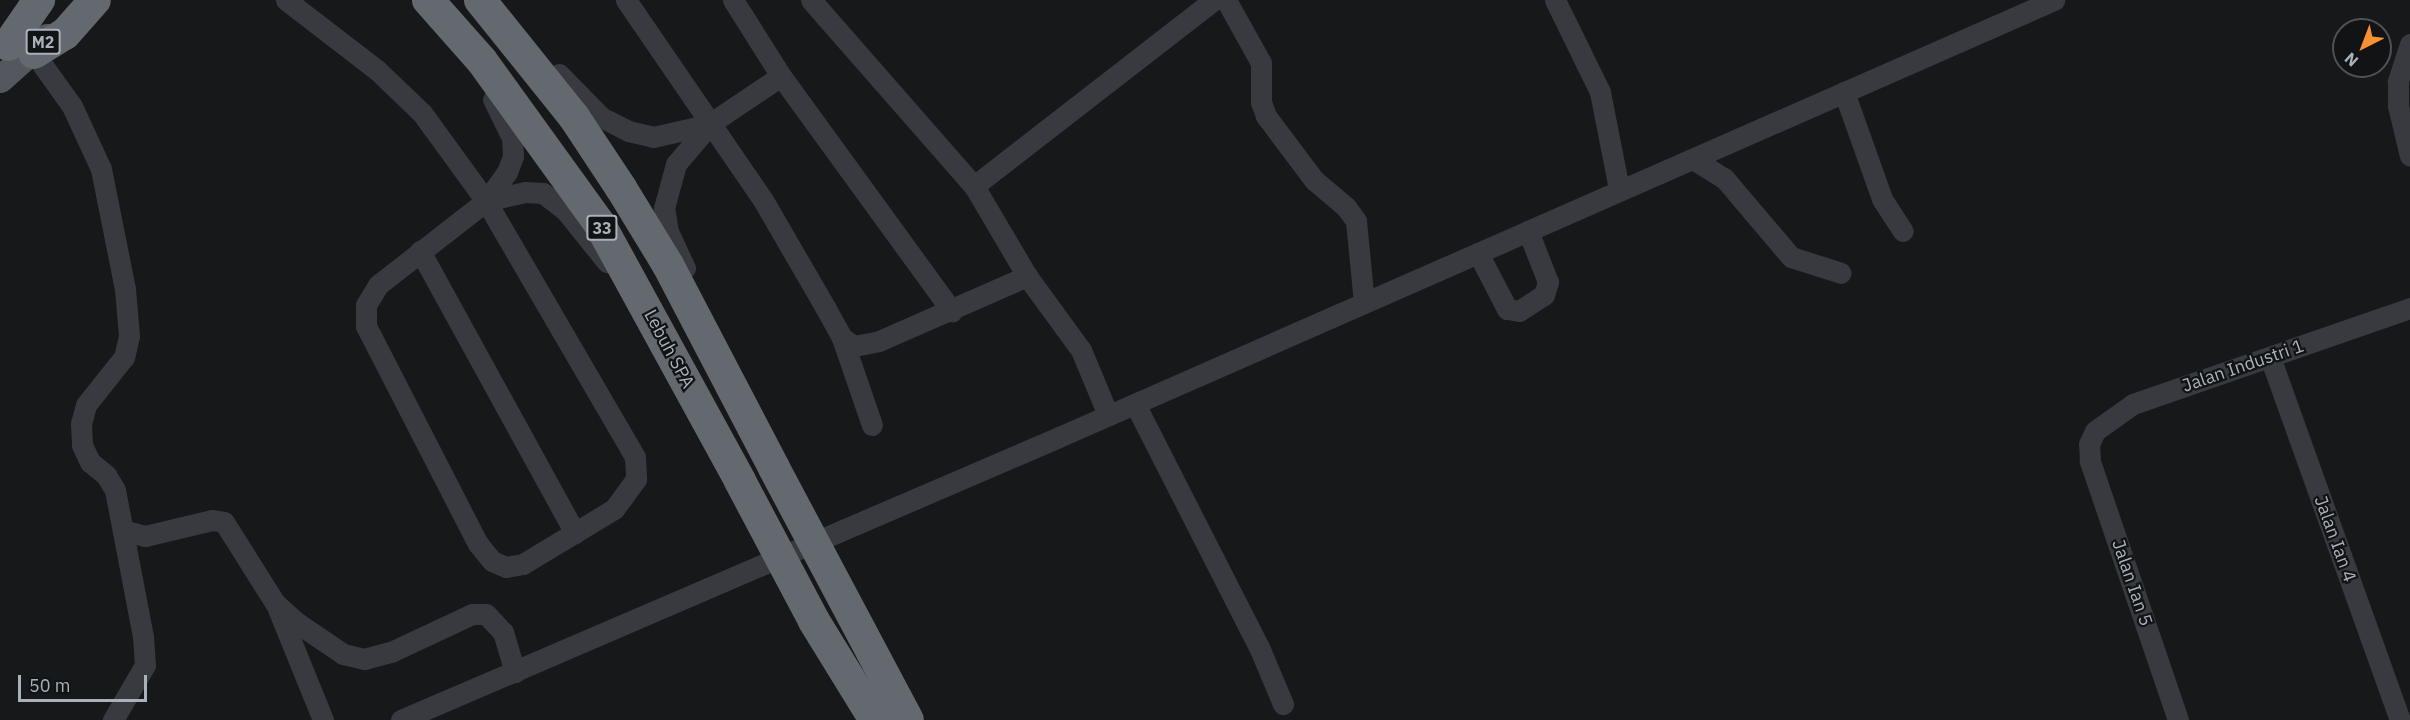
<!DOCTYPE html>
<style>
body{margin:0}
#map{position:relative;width:2410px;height:720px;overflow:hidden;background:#171819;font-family:"IBM Plex Sans",sans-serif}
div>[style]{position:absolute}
.minor>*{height:21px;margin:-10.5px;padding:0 10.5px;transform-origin:10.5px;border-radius:10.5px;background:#383a3f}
.major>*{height:27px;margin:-13.5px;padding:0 13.5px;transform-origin:13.5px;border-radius:13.5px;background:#54585e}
.highway>*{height:32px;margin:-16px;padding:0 16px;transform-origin:16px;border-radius:16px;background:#646970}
.highway-bridge>*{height:32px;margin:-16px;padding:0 16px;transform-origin:16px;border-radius:16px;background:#646970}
span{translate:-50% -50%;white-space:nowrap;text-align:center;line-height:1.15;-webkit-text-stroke:4.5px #121314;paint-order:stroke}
.shield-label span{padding:2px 4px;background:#121314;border:2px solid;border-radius:4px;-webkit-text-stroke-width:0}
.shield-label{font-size:16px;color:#a9b1ba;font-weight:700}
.street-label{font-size:18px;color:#a9b1ba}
.north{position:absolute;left:2332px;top:18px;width:60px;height:60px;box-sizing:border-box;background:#121314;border:2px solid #4e5256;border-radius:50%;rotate:222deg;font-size:16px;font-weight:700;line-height:24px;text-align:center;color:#a9b1ba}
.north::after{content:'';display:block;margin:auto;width:21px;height:27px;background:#f79131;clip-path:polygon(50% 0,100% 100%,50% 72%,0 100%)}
.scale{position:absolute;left:18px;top:675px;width:129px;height:27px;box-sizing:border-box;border:3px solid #a9b1ba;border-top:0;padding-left:8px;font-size:18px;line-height:21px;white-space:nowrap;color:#a9b1ba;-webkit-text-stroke:4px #121314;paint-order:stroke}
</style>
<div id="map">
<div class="minor">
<i style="left:286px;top:0;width:115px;rotate:37.6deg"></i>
<i style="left:377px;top:70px;width:62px;rotate:43.7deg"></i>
<i style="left:422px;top:113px;width:109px;rotate:54deg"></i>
<i style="left:486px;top:201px;width:296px;rotate:59.8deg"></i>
<i style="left:635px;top:457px;width:22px;rotate:87deg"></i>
<i style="left:636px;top:479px;width:37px;rotate:126deg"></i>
<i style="left:614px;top:509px;width:106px;rotate:148.9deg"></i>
<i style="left:523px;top:564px;width:17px;rotate:170deg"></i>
<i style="left:506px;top:567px;width:15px;rotate:-157deg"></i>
<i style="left:492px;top:561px;width:22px;rotate:-129deg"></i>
<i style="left:478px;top:544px;width:245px;rotate:-117.2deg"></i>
<i style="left:366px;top:326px;width:21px;rotate:-90deg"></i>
<i style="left:366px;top:305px;width:23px;rotate:-59deg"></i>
<i style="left:378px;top:285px;width:137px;rotate:-37.9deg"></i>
<i style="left:486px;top:201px;width:36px;rotate:-54deg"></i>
<i style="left:507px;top:172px;width:17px;rotate:-69deg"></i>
<i style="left:513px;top:156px;width:18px;rotate:-93deg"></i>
<i style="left:512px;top:138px;width:43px;rotate:-116deg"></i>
<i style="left:626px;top:0;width:242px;rotate:55.6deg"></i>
<i style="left:763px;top:200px;width:124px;rotate:59.9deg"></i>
<i style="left:825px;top:307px;width:35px;rotate:61deg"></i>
<i style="left:842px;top:338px;width:92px;rotate:71deg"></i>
<i style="left:733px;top:0;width:90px;rotate:57.7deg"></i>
<i style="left:781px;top:76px;width:291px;rotate:54deg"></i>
<i style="left:811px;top:0;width:247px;rotate:48.8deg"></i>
<i style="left:974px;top:186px;width:104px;rotate:59.5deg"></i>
<i style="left:1027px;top:276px;width:92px;rotate:53.9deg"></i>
<i style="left:1081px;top:350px;width:70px;rotate:67.4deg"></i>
<i style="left:1226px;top:0;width:72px;rotate:60.9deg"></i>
<i style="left:1261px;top:63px;width:39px;rotate:90deg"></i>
<i style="left:1261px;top:102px;width:15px;rotate:70deg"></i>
<i style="left:1266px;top:116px;width:80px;rotate:53.1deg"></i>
<i style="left:1314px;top:180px;width:42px;rotate:40.2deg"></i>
<i style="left:1346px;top:207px;width:17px;rotate:54deg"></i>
<i style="left:1356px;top:221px;width:82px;rotate:84.4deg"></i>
<i style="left:1555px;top:0;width:102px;rotate:63.9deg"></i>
<i style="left:1600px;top:92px;width:99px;rotate:78.9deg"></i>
<i style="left:2410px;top:44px;width:40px;rotate:108deg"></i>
<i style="left:2398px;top:82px;width:24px;rotate:90deg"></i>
<i style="left:2398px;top:106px;width:51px;rotate:76.5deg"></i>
<i style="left:34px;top:53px;width:65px;rotate:54.4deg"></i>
<i style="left:72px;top:106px;width:69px;rotate:65.3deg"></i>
<i style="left:101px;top:169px;width:122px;rotate:78.7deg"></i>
<i style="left:125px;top:289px;width:47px;rotate:85.1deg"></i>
<i style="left:129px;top:336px;width:22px;rotate:103deg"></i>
<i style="left:124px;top:357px;width:61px;rotate:128.4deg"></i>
<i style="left:86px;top:405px;width:20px;rotate:105deg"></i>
<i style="left:81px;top:424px;width:21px;rotate:87deg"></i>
<i style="left:82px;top:445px;width:19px;rotate:65deg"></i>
<i style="left:90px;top:462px;width:21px;rotate:39deg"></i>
<i style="left:106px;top:475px;width:17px;rotate:59deg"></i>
<i style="left:115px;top:490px;width:150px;rotate:79.2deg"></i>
<i style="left:143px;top:637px;width:28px;rotate:86deg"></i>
<i style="left:145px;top:665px;width:64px;rotate:120.2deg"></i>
<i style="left:559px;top:74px;width:60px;rotate:45.7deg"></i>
<i style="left:601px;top:117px;width:30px;rotate:27deg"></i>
<i style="left:628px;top:131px;width:26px;rotate:13deg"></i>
<i style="left:653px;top:137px;width:58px;rotate:-12.8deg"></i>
<i style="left:1844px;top:92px;width:114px;rotate:70.4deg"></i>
<i style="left:1882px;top:199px;width:38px;rotate:57deg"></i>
<i style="left:1693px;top:159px;width:36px;rotate:32deg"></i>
<i style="left:1724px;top:178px;width:104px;rotate:49.7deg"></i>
<i style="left:1791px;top:257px;width:52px;rotate:17.7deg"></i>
<i style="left:974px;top:186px;width:304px;rotate:-37.8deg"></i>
<i style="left:486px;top:201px;width:40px;rotate:-13deg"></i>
<i style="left:525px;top:192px;width:18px;rotate:3deg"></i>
<i style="left:543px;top:193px;width:28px;rotate:38deg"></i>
<i style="left:565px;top:210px;width:67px;rotate:51.1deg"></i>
<i style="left:420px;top:251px;width:322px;rotate:61.2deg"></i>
<i style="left:1478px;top:253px;width:63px;rotate:62.6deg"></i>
<i style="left:1507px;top:309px;width:12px;rotate:9deg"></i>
<i style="left:1519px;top:311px;width:30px;rotate:-33deg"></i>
<i style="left:1544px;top:295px;width:14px;rotate:-73deg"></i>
<i style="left:1548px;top:282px;width:55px;rotate:-111.4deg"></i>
<i style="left:685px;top:268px;width:40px;rotate:-115deg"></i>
<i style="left:668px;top:232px;width:24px;rotate:-99deg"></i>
<i style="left:664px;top:208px;width:46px;rotate:-74.7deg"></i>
<i style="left:676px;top:164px;width:54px;rotate:-49.5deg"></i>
<i style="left:711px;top:123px;width:84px;rotate:-33.9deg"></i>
<i style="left:842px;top:338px;width:14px;rotate:34deg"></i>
<i style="left:854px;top:346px;width:25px;rotate:-11deg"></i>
<i style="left:879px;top:341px;width:162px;rotate:-23.7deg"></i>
<i style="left:2270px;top:357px;width:386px;rotate:70.3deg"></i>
<i style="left:1135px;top:404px;width:273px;rotate:63deg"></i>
<i style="left:1259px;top:647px;width:62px;rotate:67.2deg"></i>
<i style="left:126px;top:531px;width:20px;rotate:15deg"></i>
<i style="left:145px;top:536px;width:69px;rotate:-13.4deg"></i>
<i style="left:212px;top:520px;width:12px;rotate:9deg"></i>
<i style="left:224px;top:522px;width:96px;rotate:57.8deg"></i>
<i style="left:275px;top:603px;width:28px;rotate:42deg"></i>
<i style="left:296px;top:622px;width:57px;rotate:34.2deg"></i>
<i style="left:343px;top:654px;width:22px;rotate:13deg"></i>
<i style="left:364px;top:659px;width:28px;rotate:-15deg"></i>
<i style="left:391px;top:652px;width:89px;rotate:-25.1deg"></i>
<i style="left:472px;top:614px;width:14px"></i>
<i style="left:486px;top:614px;width:25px;rotate:47deg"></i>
<i style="left:503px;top:632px;width:42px;rotate:73.3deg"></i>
<i style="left:278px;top:609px;width:120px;rotate:67.9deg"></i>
<i style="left:401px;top:720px;width:716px;rotate:-23.27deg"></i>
<i style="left:1059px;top:437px;width:1087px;rotate:-23.71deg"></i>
<i style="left:2178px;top:720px;width:274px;rotate:-108.8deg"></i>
<i style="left:2090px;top:461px;width:17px;rotate:-93deg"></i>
<i style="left:2089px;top:444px;width:14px;rotate:-65deg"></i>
<i style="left:2095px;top:431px;width:47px;rotate:-35.4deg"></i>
<i style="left:2133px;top:404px;width:293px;rotate:-19.1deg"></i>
</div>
<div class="major">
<i style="left:0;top:79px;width:63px;rotate:-41.8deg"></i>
</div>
<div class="highway">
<i style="left:428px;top:0;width:81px;rotate:48.5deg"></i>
<i style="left:482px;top:61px;width:200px;rotate:54.2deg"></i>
<i style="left:599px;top:223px;width:294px;rotate:61.3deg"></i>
<i style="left:480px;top:0;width:150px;rotate:51.2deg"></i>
<i style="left:574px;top:117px;width:85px;rotate:56.5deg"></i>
<i style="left:621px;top:188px;width:90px;rotate:58.6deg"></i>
<i style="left:668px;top:265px;width:229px;rotate:62.4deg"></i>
<i style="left:8px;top:45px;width:55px;rotate:-55.4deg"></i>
<i style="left:34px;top:53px;width:36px;rotate:-32deg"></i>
<i style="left:65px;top:34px;width:45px;rotate:-48.6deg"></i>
</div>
<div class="highway-bridge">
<i style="left:774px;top:468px;width:285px;rotate:62deg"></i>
<i style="left:740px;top:481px;width:158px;rotate:62.1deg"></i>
<i style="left:814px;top:621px;width:116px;rotate:58.4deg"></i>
</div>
<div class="shield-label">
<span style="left:43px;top:42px">M2</span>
<span style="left:602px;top:228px">33</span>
</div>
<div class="street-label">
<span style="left:669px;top:349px;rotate:62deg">Lebuh SPA</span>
<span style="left:2243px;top:366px;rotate:-19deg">Jalan Industri 1</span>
<span style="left:2335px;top:539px;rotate:70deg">Jalan Ian 4</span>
<span style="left:2132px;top:583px;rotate:71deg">Jalan Ian 5</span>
</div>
<div class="north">N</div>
<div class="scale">50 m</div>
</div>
